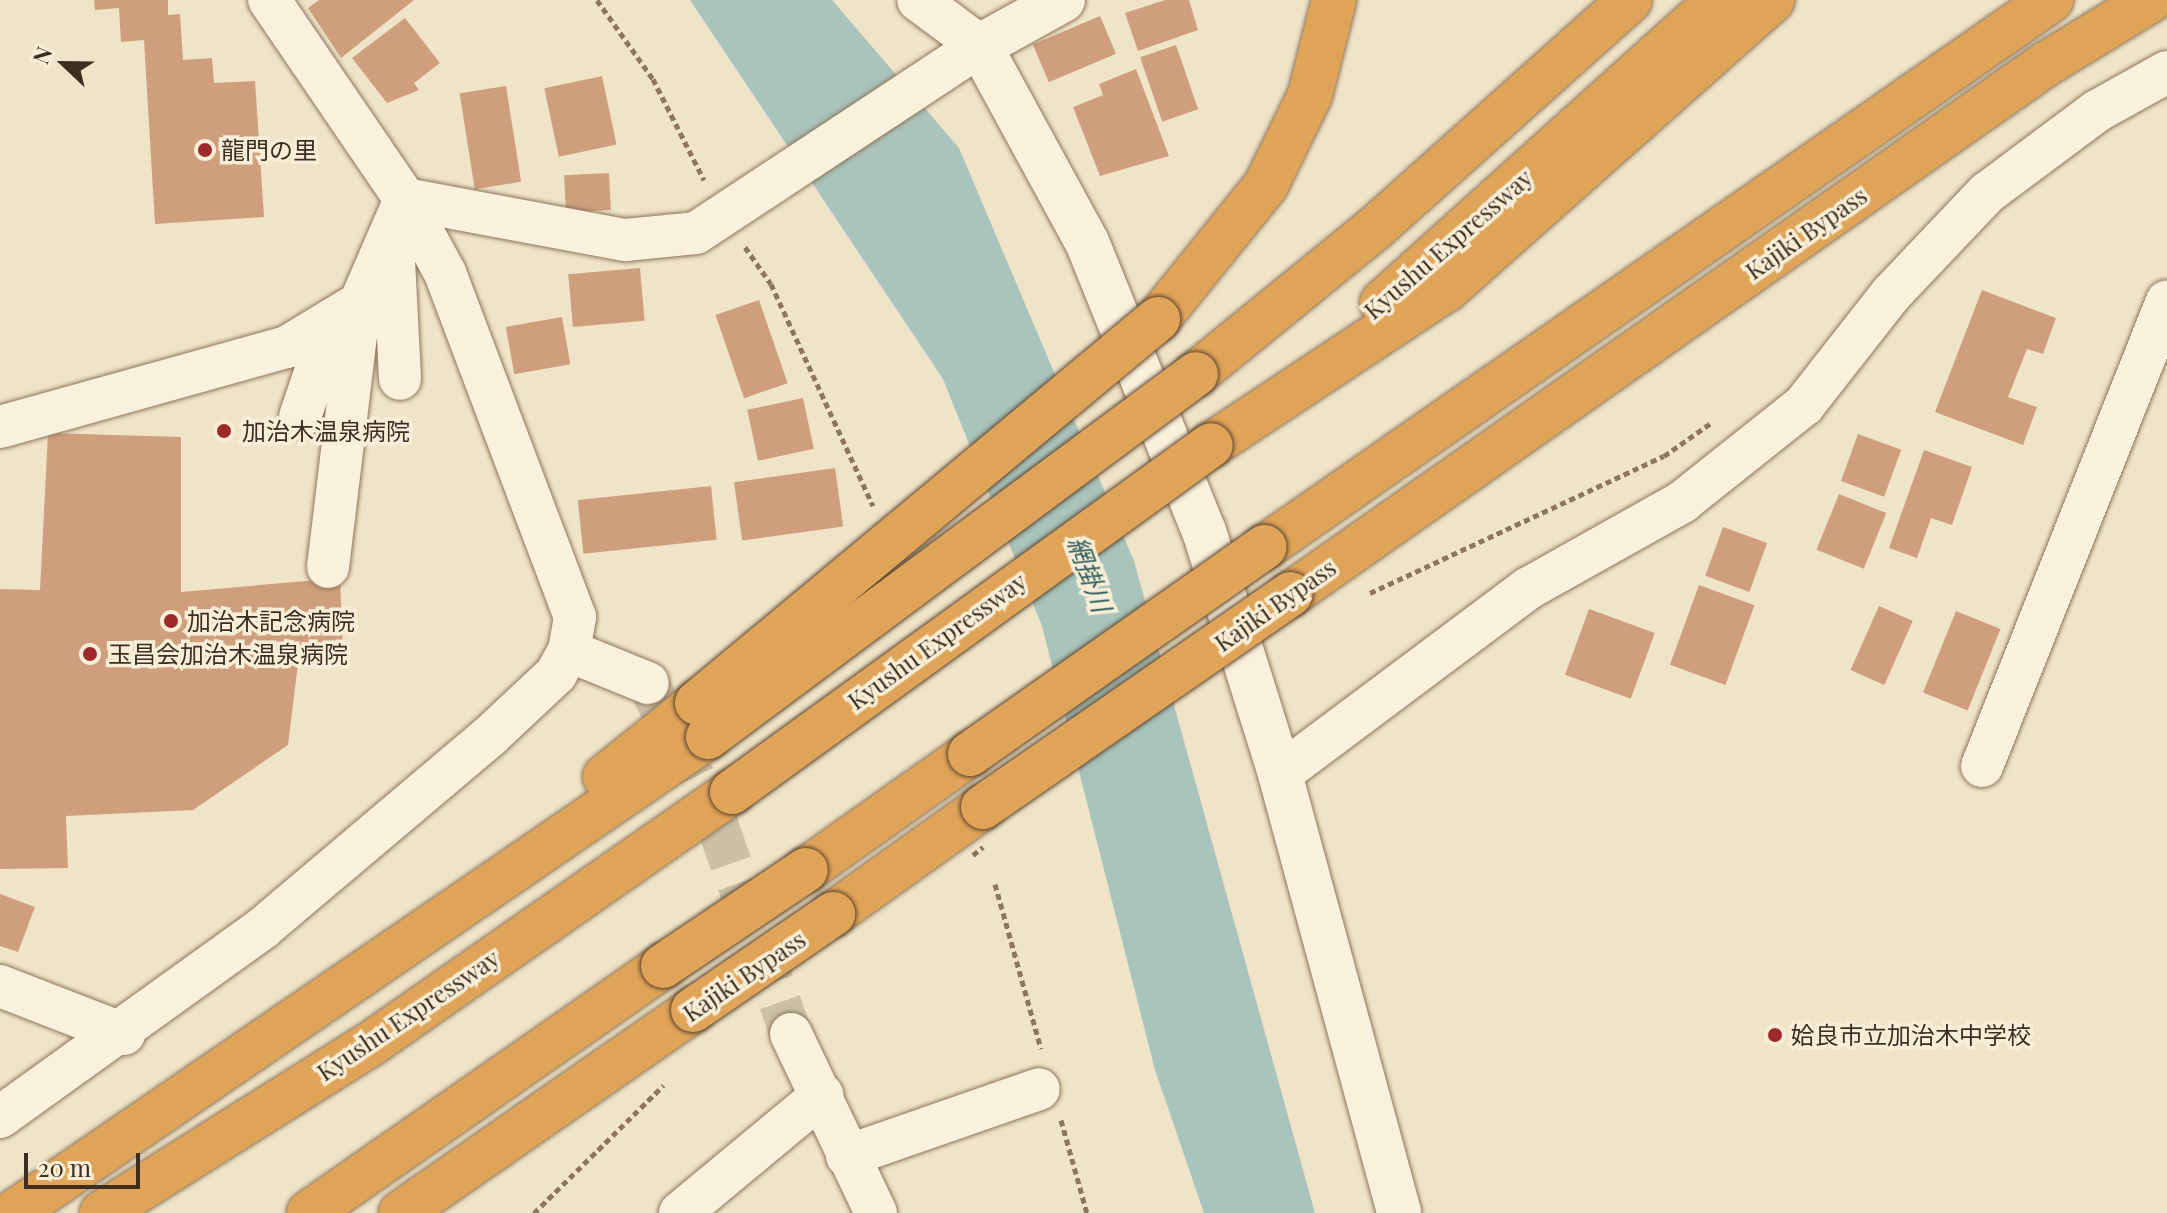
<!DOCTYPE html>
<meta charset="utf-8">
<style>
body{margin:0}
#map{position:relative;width:2167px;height:1213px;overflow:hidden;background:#f0e4c8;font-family:"Playfair Display","Noto Sans JP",serif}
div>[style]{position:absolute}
.water>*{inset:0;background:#a9c4bc}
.building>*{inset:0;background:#cf9f7d;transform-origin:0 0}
.street-tunnel>*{height:42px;margin-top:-21px;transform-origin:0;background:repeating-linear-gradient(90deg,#ccc0a6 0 42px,transparent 0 63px)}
.path>*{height:5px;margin-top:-2.5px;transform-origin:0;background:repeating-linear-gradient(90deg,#8d765c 0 6px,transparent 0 10px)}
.roads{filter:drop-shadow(0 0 2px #8d765c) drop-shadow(0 0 2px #8d765c)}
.street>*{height:42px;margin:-21px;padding:0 21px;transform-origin:21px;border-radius:21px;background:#faf1dc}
.secondary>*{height:44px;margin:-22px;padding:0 22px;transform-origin:22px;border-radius:22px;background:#faf1dc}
.highway>*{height:44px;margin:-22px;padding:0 22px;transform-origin:22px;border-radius:22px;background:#e0a458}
.path-bridge>*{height:5px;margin-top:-2.5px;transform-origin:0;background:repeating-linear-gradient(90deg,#8d765c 0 6px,transparent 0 10px)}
.bridges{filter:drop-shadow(0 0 2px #5b4430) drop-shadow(0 0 2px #5b4430)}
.highway-bridge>*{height:44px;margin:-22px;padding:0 22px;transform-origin:22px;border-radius:22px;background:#e0a458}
.dots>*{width:22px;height:22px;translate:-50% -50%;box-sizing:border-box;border:4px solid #f7eed8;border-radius:50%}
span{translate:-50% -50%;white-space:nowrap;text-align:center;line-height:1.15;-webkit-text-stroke:7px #f7eed8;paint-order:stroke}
.poi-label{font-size:24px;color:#3d2e20}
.left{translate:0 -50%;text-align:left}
.street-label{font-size:24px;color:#3d2e20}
.water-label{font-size:26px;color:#2f5d5a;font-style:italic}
.north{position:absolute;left:24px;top:24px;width:80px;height:80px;-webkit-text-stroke:6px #f7eed8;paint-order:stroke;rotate:292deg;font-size:22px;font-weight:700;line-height:32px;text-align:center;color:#3d2e20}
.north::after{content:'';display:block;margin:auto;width:28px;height:36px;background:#3d2e20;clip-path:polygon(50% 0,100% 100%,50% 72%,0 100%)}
.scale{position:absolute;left:24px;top:1153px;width:116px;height:36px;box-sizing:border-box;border:4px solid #3d2e20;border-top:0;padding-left:10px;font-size:24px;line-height:28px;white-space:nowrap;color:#3d2e20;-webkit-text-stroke:6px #f7eed8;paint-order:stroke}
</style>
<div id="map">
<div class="water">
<i style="clip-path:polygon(690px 0,832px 0,959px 148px,1134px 561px,1315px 1213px,1204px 1213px,1155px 1070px,1042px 626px,943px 379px)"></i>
</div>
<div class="building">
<i style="clip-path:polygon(94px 0,168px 0,168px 15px,180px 14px,183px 60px,212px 58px,214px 83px,255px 81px,264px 217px,155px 224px,144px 40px,121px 42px,119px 8px,95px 10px)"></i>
<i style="clip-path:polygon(319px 0,414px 0,341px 58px,308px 8px)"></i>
<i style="clip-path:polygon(1165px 0,1189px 0,1198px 30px,1138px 51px,1125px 13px)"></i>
<i style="left:1100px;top:16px;width:41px;height:73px;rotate:67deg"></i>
<i style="clip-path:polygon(405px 18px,440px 63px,414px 83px,419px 90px,387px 103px,352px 58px)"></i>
<i style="left:1176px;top:45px;width:68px;height:38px;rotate:71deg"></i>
<i style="clip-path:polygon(1136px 69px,1169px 156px,1100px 176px,1073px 107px,1103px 95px,1099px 84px)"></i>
<i style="left:602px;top:76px;width:70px;height:59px;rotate:78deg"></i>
<i style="left:506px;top:86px;width:97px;height:47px;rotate:81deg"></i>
<i style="left:609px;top:173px;width:37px;height:45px;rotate:87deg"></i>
<i style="left:640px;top:268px;width:53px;height:72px;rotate:85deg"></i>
<i style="clip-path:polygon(1982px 290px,2056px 318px,2043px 354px,2027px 349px,2008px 397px,2037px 407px,2023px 445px,1935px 412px)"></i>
<i style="left:759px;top:300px;width:88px;height:46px;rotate:71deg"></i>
<i style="left:562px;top:317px;width:48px;height:57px;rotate:80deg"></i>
<i style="left:803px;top:398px;width:52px;height:57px;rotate:78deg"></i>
<i style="clip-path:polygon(48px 433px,181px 437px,181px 592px,340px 578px,343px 651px,299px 656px,288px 745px,193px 810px,66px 816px,68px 868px,0 869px,0 589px,40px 590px)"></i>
<i style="left:1858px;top:434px;width:46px;height:50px;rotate:20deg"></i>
<i style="clip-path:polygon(1924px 450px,1972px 467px,1952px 525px,1931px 518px,1917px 558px,1889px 548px)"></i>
<i style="left:835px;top:468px;width:59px;height:102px;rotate:82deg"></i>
<i style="left:711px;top:486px;width:54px;height:134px;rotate:84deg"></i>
<i style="left:1839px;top:494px;width:51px;height:60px;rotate:22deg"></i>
<i style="left:1723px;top:527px;width:47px;height:52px;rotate:20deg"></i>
<i style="left:1699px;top:585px;width:59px;height:85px;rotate:20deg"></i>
<i style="left:1879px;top:606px;width:37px;height:70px;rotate:24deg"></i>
<i style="left:1589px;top:609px;width:70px;height:70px;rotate:20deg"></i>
<i style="left:1956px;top:611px;width:48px;height:88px;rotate:22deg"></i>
<i style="clip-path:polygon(0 894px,35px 907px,18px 952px,0 946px)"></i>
</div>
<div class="street-tunnel">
<i style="left:648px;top:683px;width:157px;rotate:63.9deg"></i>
<i style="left:717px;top:824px;width:223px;rotate:70.6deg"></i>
</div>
<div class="path">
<i style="left:597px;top:0;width:97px;rotate:54.7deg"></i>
<i style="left:653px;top:79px;width:113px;rotate:63.2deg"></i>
<i style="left:745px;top:247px;width:45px;rotate:54.9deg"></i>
<i style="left:771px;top:284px;width:244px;rotate:65.3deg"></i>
<i style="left:1370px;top:593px;width:324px;rotate:-25deg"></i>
<i style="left:1664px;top:456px;width:57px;rotate:-35.1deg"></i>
<i style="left:995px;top:884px;width:171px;rotate:74.4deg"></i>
<i style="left:1061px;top:1120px;width:97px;rotate:74.4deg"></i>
<i style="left:534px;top:1213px;width:182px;rotate:-44.6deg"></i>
</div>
<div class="roads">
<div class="street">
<i style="left:405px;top:199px;width:224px;rotate:10.6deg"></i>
<i style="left:625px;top:240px;width:71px;rotate:-5.6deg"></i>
<i style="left:696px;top:233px;width:340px;rotate:-33.4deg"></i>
<i style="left:980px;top:46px;width:77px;rotate:-143.4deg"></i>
<i style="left:393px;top:240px;width:139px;rotate:87.1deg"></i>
<i style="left:300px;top:417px;width:103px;rotate:-71.4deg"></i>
<i style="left:0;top:427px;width:298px;rotate:-15.6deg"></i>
<i style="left:287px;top:347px;width:85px;rotate:-31.1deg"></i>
<i style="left:328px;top:567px;width:266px;rotate:-83.1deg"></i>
<i style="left:360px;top:303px;width:113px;rotate:-66.6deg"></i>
<i style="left:569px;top:651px;width:85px;rotate:22.1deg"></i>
<i style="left:1982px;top:766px;width:500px;rotate:-68.3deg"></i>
<i style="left:1280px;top:774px;width:311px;rotate:-36.8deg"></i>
<i style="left:1529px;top:588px;width:176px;rotate:-29.3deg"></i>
<i style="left:1682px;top:502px;width:156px;rotate:-38.5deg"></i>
<i style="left:1804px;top:405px;width:141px;rotate:-51.9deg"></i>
<i style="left:1891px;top:294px;width:139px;rotate:-46.5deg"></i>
<i style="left:1987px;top:193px;width:137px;rotate:-36.7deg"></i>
<i style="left:2097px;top:111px;width:80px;rotate:-29.1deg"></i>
<i style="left:0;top:986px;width:133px;rotate:21.2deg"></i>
<i style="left:791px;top:1034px;width:198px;rotate:64.6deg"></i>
<i style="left:0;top:1117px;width:325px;rotate:-35.7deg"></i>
<i style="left:264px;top:927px;width:296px;rotate:-40.2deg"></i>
<i style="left:490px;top:736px;width:91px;rotate:-43.2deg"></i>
<i style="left:556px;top:674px;width:26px;rotate:-61deg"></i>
<i style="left:569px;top:651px;width:35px;rotate:-80deg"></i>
<i style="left:575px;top:617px;width:368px;rotate:-110.7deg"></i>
<i style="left:445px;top:273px;width:84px;rotate:-118.4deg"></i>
<i style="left:405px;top:199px;width:241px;rotate:-124.3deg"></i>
<i style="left:847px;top:1156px;width:203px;rotate:-19.2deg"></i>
<i style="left:680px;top:1213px;width:185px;rotate:-39.7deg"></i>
</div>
<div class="secondary">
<i style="left:1063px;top:0;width:95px;rotate:151deg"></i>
<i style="left:980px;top:46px;width:223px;rotate:61.4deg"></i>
<i style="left:1087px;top:242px;width:312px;rotate:68deg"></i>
<i style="left:1204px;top:531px;width:255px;rotate:72.6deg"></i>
<i style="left:1280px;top:774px;width:455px;rotate:74.8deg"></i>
</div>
<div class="highway">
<i style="left:1382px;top:303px;width:453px;rotate:-42deg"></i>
<i style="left:1158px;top:319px;width:172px;rotate:-51.1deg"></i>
<i style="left:1266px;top:185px;width:100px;rotate:-63.9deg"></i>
<i style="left:1310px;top:95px;width:98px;rotate:-75.8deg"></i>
<i style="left:1196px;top:374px;width:230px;rotate:-39.2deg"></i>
<i style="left:1374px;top:229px;width:343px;rotate:-41.8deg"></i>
<i style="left:1211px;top:445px;width:283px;rotate:-33.5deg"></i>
<i style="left:1447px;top:289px;width:435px;rotate:-41.6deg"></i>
<i style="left:1265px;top:547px;width:958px;rotate:-34.84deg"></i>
<i style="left:1291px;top:594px;width:922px;rotate:-35.07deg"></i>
<i style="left:2046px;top:64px;width:123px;rotate:-31.4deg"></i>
<i style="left:605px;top:777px;width:118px;rotate:-38.8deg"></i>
<i style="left:806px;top:870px;width:201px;rotate:-35.3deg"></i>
<i style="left:833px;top:914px;width:184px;rotate:-35.5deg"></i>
<i style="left:13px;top:1213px;width:842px;rotate:-34.41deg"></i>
<i style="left:102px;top:1213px;width:319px;rotate:-32.2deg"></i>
<i style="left:372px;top:1043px;width:439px;rotate:-34.9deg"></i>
<i style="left:309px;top:1213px;width:432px;rotate:-34.9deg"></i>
<i style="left:401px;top:1213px;width:356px;rotate:-34.8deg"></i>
</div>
</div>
<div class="path-bridge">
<i style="left:973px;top:855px;width:13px;rotate:-39deg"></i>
</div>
<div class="bridges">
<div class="highway-bridge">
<i style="left:697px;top:703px;width:600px;rotate:-39.79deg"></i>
<i style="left:708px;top:737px;width:608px;rotate:-36.64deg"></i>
<i style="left:970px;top:754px;width:360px;rotate:-35.1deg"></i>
<i style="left:732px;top:792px;width:591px;rotate:-35.92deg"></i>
<i style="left:983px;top:807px;width:374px;rotate:-34.7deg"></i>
<i style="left:663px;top:966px;width:172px;rotate:-33.9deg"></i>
<i style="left:693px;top:1010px;width:170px;rotate:-34.4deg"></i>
</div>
</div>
<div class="dots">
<i style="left:205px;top:150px;background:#9e2a2b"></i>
<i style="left:224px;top:431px;background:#9e2a2b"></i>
<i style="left:171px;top:621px;background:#9e2a2b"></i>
<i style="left:90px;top:654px;background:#9e2a2b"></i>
<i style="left:1775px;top:1035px;background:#9e2a2b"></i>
</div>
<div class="poi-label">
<span class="left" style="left:221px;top:150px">龍門の里</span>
<span class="left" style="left:242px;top:431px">加治木温泉病院</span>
<span class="left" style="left:187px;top:621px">加治木記念病院</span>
<span class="left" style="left:108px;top:654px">玉昌会加治木温泉病院</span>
<span class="left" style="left:1791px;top:1035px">姶良市立加治木中学校</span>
</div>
<div class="street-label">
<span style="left:1806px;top:233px;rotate:-35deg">Kajiki Bypass</span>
<span style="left:1448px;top:244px;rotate:-41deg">Kyushu Expressway</span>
<span style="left:1275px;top:605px;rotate:-35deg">Kajiki Bypass</span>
<span style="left:937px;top:641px;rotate:-36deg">Kyushu Expressway</span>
<span style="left:744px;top:976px;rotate:-34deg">Kajiki Bypass</span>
<span style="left:408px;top:1015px;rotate:-34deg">Kyushu Expressway</span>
</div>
<div class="water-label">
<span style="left:1090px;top:574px;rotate:70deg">網掛川</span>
</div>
<div class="north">N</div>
<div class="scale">20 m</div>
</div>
